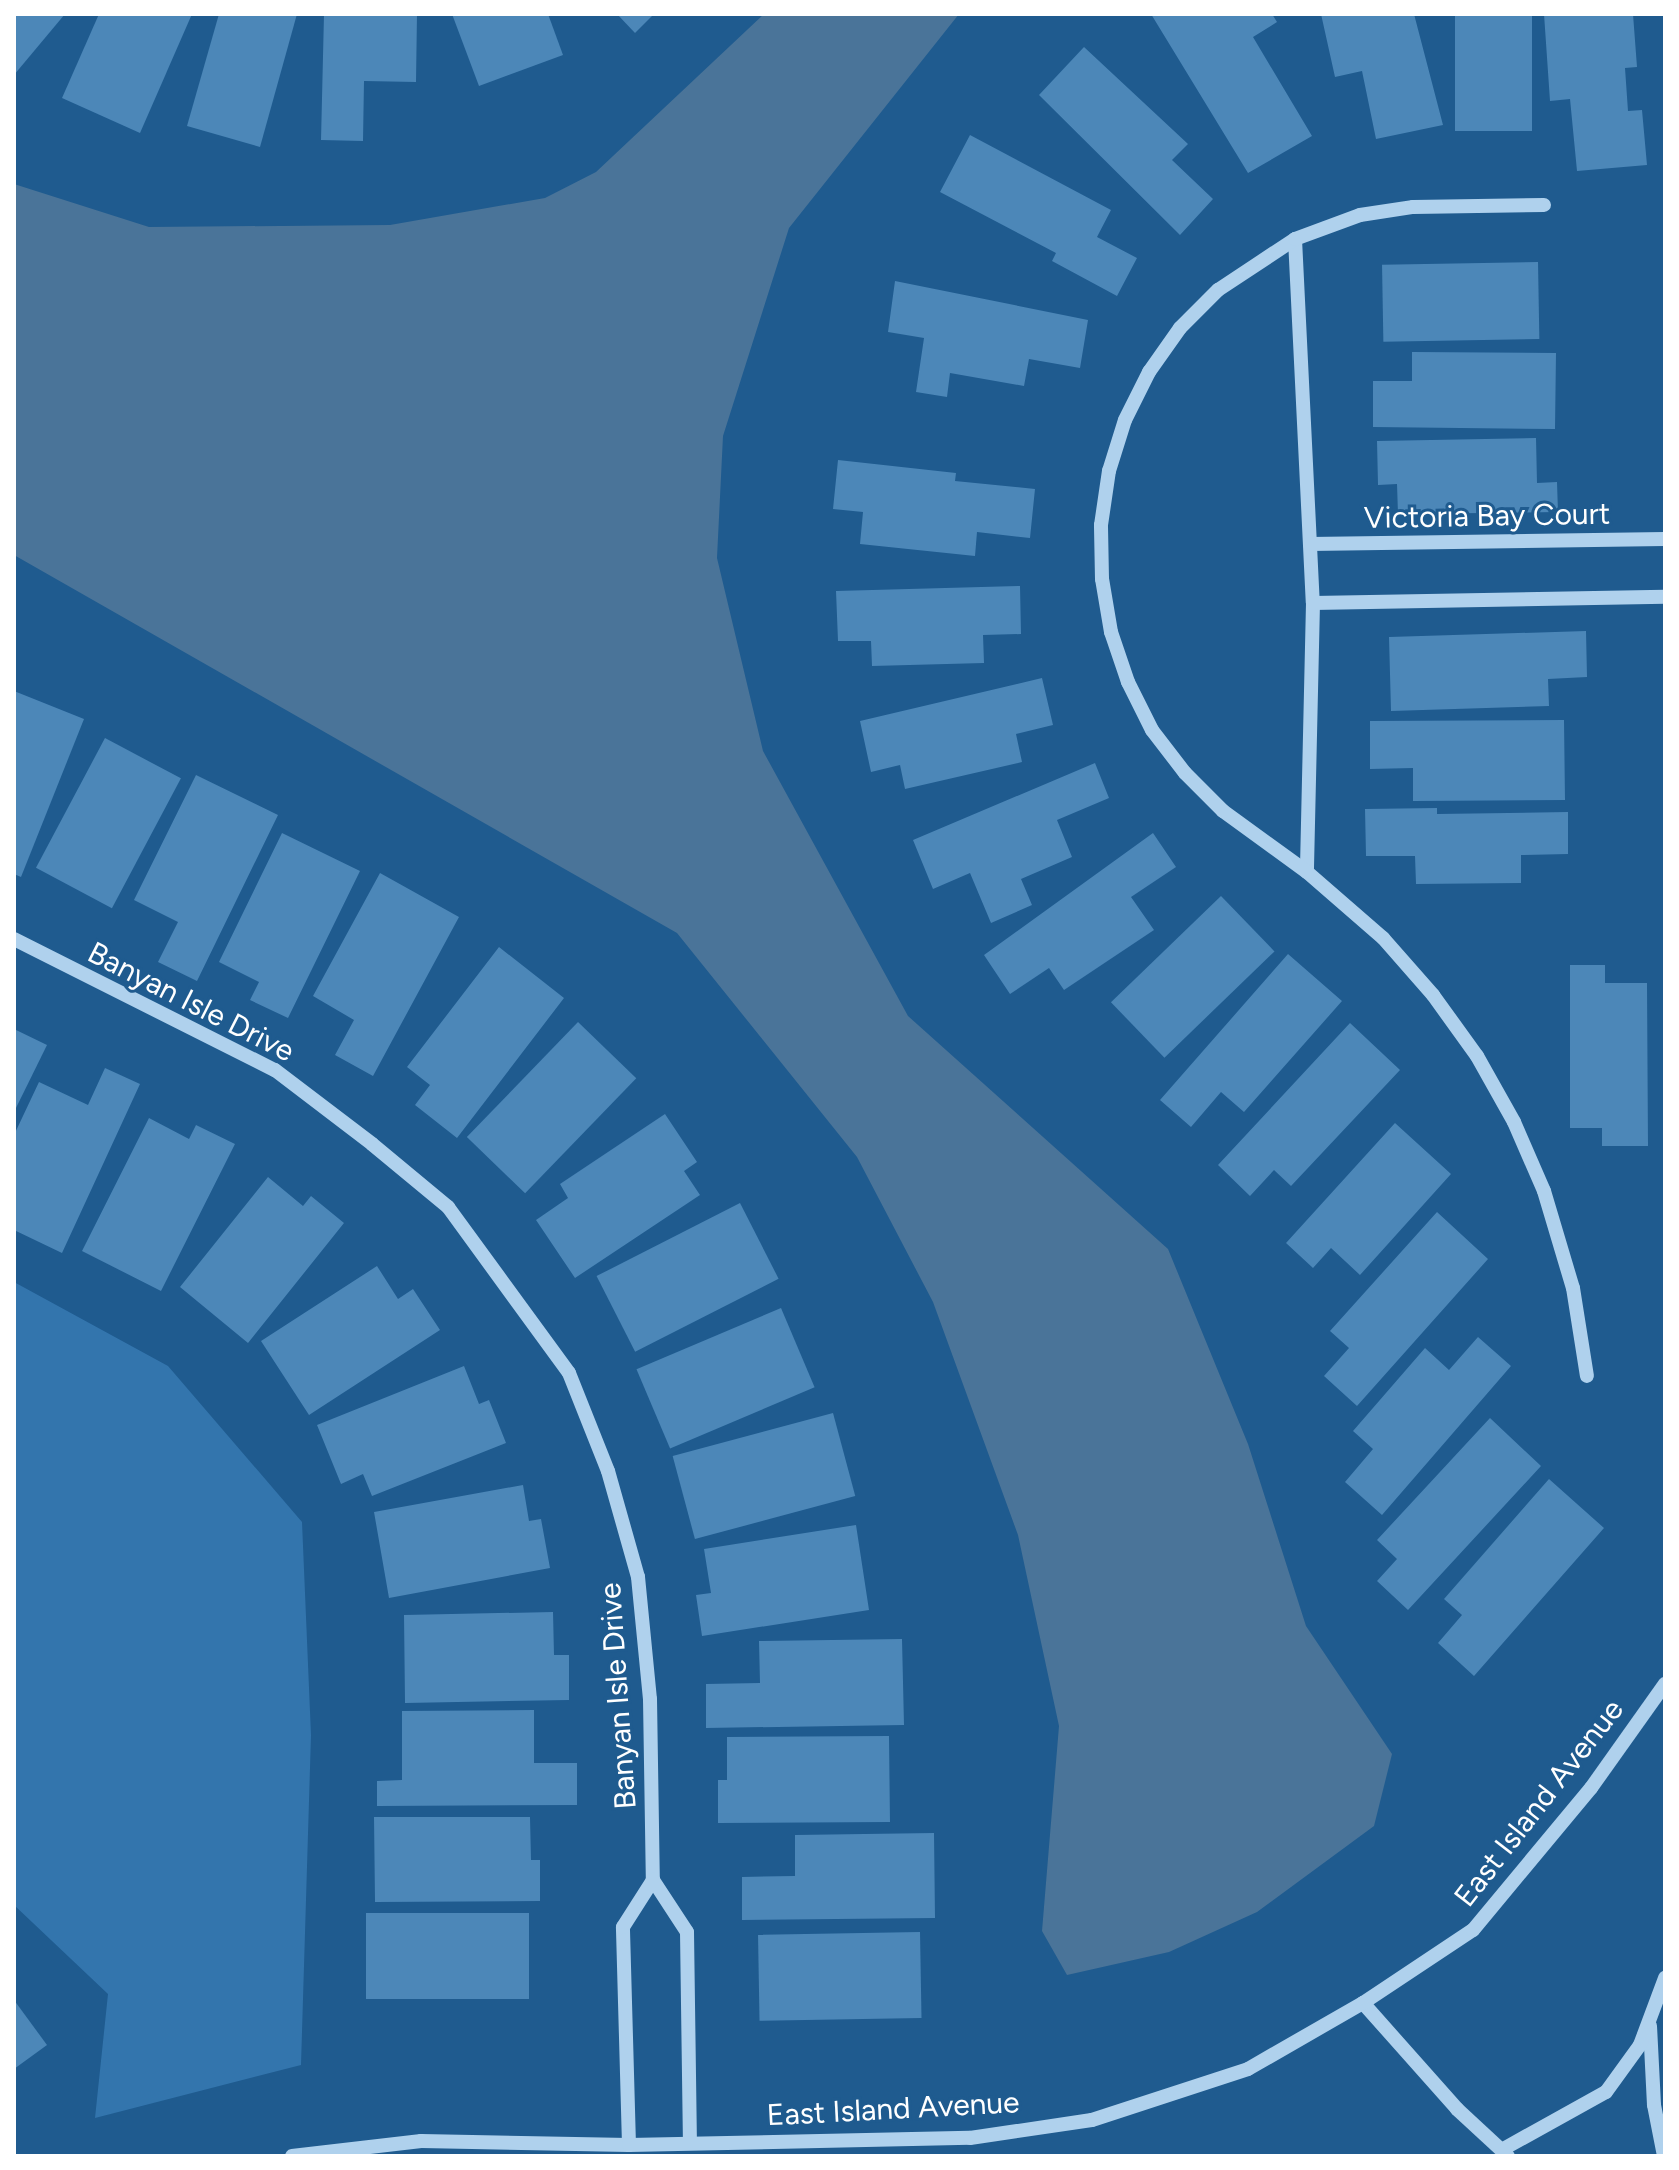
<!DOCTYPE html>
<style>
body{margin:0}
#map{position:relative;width:1679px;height:2170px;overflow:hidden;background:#1f5b8f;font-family:Figtree,sans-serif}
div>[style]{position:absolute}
.green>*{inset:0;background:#3375ad}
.water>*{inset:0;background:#4a7499}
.building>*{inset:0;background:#4c87b8;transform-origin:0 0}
.minor>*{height:14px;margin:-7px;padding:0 7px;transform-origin:7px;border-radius:7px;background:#afd1ed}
span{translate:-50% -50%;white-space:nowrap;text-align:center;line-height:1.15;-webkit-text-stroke:6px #1f5b8f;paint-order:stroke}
.street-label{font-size:30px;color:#fff}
.frame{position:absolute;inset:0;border:16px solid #fff;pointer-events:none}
</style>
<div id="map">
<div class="green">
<i style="clip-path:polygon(14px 1282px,168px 1366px,302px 1522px,311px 1735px,301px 2065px,95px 2118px,108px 1994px,14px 1905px)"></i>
</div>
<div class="water">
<i style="clip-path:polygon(764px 14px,959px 14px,789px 228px,723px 436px,717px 558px,763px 751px,908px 1016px,1168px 1249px,1248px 1444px,1306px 1626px,1392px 1754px,1374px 1826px,1257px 1912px,1169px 1952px,1067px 1975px,1042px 1931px,1059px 1726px,1018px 1535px,933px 1302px,857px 1157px,677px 933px,14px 555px,14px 184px,149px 227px,390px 225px,545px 198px,596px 172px)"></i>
</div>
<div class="building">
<i style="clip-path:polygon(14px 14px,65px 14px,14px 75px)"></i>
<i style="clip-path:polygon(99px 14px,192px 14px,140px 133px,62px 98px)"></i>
<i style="clip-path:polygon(219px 14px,297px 14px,260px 147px,187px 126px)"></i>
<i style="clip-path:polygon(324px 14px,417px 14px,416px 82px,364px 81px,363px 141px,321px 140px)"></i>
<i style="clip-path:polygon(452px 14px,548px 14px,563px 55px,479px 86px)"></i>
<i style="clip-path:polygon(617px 14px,654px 14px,635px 33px)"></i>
<i style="clip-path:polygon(1151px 14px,1272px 14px,1277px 22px,1253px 37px,1312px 136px,1248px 173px)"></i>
<i style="clip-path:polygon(1321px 14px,1414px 14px,1443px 125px,1376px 139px,1362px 71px,1335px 77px)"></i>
<i style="left:1455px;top:14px;width:77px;height:117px"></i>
<i style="clip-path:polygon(1544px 14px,1633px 14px,1637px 67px,1625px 68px,1628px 111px,1642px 110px,1647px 165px,1577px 171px,1570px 99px,1550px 101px)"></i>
<i style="clip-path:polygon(1084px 47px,1188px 144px,1172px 160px,1213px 199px,1180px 235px,1039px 95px)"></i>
<i style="clip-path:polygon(970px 135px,1111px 210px,1097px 237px,1137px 258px,1117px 296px,1052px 261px,1056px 253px,940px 192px)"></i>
<i style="left:1538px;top:262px;width:77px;height:156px;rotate:89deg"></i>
<i style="clip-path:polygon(895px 281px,1088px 320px,1080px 368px,1029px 359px,1024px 386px,950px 373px,947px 397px,916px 392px,924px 338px,888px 332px)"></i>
<i style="clip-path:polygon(1412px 352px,1556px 353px,1555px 429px,1373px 427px,1373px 381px,1412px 381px)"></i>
<i style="clip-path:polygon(1536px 438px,1537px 483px,1557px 482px,1558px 512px,1398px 514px,1397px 484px,1378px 485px,1377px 441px)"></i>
<i style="clip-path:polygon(838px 460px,956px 473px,955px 481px,1035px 489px,1030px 538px,977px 532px,975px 556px,860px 544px,863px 512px,833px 509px)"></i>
<i style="clip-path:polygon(1020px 586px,1021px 634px,983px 635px,984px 663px,872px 666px,871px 641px,838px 641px,836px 591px)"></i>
<i style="clip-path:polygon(1586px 631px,1587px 677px,1548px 679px,1549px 706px,1391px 711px,1389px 637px)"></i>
<i style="clip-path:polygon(1042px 678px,1053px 725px,1016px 734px,1022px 762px,905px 789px,900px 765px,871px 772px,860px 721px)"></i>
<i style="clip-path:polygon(14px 691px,84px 719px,21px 877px,14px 874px)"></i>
<i style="clip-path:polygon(1564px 720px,1565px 800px,1413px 801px,1413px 768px,1370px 769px,1370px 721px)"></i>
<i style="left:105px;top:738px;width:86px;height:147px;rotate:28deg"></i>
<i style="clip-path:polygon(1095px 763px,1109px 798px,1057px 820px,1072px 857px,1021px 879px,1032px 905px,991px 923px,970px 873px,933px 889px,913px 840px)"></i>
<i style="clip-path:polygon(196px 775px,278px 815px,197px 981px,158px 962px,178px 922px,134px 900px)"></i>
<i style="clip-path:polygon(1437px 808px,1437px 814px,1568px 812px,1568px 854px,1521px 855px,1521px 883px,1416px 884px,1415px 856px,1366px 856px,1365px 809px)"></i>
<i style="clip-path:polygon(282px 833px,360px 871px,288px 1018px,250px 1000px,259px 982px,219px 962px)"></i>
<i style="clip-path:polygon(1153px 833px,1176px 867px,1131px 897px,1154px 930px,1064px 990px,1049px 968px,1010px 994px,984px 955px)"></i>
<i style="clip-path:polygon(380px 873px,459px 917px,373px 1076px,335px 1055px,354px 1020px,313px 996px)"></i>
<i style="left:1221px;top:896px;width:77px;height:153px;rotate:46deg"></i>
<i style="clip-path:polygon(499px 947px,564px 998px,457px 1138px,415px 1105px,430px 1085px,407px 1067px)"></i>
<i style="clip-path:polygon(1288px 954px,1342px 1001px,1244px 1112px,1221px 1092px,1191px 1127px,1160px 1100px)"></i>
<i style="clip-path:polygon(1570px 965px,1605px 965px,1605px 983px,1647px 983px,1648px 1146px,1602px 1146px,1602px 1128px,1570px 1128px)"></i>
<i style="left:578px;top:1022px;width:81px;height:160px;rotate:44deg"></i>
<i style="clip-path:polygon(1350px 1023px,1400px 1070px,1291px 1186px,1274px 1170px,1250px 1196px,1218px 1165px)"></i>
<i style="clip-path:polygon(14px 1029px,47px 1045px,14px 1112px)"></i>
<i style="clip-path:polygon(105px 1068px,140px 1084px,62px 1253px,14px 1230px,14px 1135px,39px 1082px,88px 1105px)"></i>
<i style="clip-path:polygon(665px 1114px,697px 1162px,684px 1171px,700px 1195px,575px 1278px,536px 1220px,568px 1198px,560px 1184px)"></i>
<i style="clip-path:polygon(149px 1118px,189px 1139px,196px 1125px,235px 1144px,161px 1291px,82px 1251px)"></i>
<i style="clip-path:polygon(1395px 1123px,1451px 1174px,1360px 1275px,1331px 1248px,1313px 1268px,1286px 1243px)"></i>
<i style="clip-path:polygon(268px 1177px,303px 1206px,311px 1196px,344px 1223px,248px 1343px,180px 1287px)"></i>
<i style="left:740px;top:1203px;width:85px;height:161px;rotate:63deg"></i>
<i style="clip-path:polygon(1437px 1212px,1488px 1259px,1357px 1406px,1324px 1376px,1349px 1348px,1330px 1331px)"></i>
<i style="clip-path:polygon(377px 1266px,398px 1299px,413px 1289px,440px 1330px,309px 1415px,261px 1341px)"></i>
<i style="left:781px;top:1308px;width:86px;height:157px;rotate:67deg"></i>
<i style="clip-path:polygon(1478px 1337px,1511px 1366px,1382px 1515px,1345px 1482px,1373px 1449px,1353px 1431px,1425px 1348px,1449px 1370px)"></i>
<i style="clip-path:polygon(464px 1366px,479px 1404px,489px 1400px,506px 1443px,372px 1496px,363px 1474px,341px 1484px,317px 1425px)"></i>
<i style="left:833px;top:1413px;width:86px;height:166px;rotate:75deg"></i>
<i style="clip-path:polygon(1490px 1418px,1541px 1466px,1408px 1610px,1377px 1581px,1397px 1559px,1377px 1540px)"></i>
<i style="clip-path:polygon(1549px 1479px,1604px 1528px,1474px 1676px,1438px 1643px,1462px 1615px,1444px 1599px)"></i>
<i style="clip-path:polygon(523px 1485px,529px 1521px,541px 1519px,550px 1568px,389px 1598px,374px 1512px)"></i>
<i style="clip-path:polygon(856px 1525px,869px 1610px,702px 1636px,696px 1595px,711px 1593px,704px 1549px)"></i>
<i style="clip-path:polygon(553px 1612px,554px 1655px,569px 1655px,569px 1700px,405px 1703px,404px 1615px)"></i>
<i style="clip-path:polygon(902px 1639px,904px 1725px,706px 1728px,706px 1684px,760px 1683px,759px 1641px)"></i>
<i style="clip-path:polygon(534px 1710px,534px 1763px,577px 1763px,577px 1805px,377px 1806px,377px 1781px,402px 1780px,402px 1711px)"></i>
<i style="clip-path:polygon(889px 1736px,890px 1822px,718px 1823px,718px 1780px,727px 1780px,727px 1737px)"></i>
<i style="clip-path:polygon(374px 1817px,530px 1817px,531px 1860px,540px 1860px,540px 1901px,375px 1902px)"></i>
<i style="clip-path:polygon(934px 1833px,935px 1918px,742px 1920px,742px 1877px,795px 1876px,795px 1835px)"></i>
<i style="left:529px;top:1913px;width:86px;height:163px;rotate:90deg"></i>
<i style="left:920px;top:1932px;width:86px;height:162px;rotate:89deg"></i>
<i style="clip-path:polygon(14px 2000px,47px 2045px,14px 2069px)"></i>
</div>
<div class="minor">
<i style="left:1295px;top:239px;width:364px;rotate:87.2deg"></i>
<i style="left:1313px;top:603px;width:269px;rotate:91.3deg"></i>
<i style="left:1307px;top:872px;width:101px;rotate:41deg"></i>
<i style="left:1383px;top:938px;width:76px;rotate:48.7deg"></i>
<i style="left:1433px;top:995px;width:75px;rotate:54.2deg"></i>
<i style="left:1477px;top:1056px;width:76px;rotate:60.7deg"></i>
<i style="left:1514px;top:1122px;width:75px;rotate:66.5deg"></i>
<i style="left:1544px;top:1191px;width:101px;rotate:73.4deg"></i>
<i style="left:1573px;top:1288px;width:89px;rotate:81deg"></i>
<i style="left:1310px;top:544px;width:355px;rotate:-0.8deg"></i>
<i style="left:1313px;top:603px;width:352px;rotate:-1deg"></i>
<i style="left:1307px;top:872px;width:104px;rotate:-144deg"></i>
<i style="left:1223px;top:811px;width:54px;rotate:-135deg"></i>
<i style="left:1185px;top:773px;width:54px;rotate:-127.5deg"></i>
<i style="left:1152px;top:730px;width:54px;rotate:-116.6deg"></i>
<i style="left:1128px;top:682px;width:53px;rotate:-108.8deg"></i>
<i style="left:1111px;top:632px;width:54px;rotate:-99.6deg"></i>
<i style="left:1102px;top:579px;width:54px;rotate:-91.1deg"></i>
<i style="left:1101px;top:525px;width:55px;rotate:-81.6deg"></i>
<i style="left:1109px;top:471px;width:53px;rotate:-72.6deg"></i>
<i style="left:1125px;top:420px;width:54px;rotate:-63.4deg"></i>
<i style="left:1149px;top:372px;width:54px;rotate:-54.8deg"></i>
<i style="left:1180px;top:328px;width:54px;rotate:-45deg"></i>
<i style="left:1218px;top:290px;width:92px;rotate:-33.5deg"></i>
<i style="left:1295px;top:239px;width:69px;rotate:-20.3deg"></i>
<i style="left:1360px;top:215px;width:54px;rotate:-8.6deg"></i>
<i style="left:1413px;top:207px;width:131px;rotate:-0.9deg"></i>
<i style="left:14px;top:939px;width:292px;rotate:26.7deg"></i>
<i style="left:275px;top:1070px;width:122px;rotate:37.3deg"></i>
<i style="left:372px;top:1144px;width:99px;rotate:39.7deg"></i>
<i style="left:448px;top:1207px;width:205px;rotate:53.9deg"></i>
<i style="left:569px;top:1373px;width:105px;rotate:68.3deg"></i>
<i style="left:608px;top:1471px;width:110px;rotate:74.2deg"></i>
<i style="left:638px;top:1577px;width:123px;rotate:84.4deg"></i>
<i style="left:650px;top:1699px;width:181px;rotate:89.1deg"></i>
<i style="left:653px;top:1880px;width:62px;rotate:56.8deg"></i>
<i style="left:687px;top:1932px;width:211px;rotate:89.2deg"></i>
<i style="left:1363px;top:2003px;width:142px;rotate:48.4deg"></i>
<i style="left:1457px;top:2109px;width:69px;rotate:42.7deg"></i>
<i style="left:1650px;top:2026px;width:79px;rotate:87.1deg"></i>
<i style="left:1654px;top:2105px;width:52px;rotate:78.9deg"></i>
<i style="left:629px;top:2145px;width:218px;rotate:-91.6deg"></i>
<i style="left:623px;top:1927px;width:56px;rotate:-57.4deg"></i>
<i style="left:1505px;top:2148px;width:115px;rotate:-29deg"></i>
<i style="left:1606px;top:2092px;width:58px;rotate:-54.1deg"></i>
<i style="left:1640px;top:2045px;width:72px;rotate:-69.5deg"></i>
<i style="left:292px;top:2156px;width:130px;rotate:-6.6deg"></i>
<i style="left:421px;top:2141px;width:208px;rotate:1.1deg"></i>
<i style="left:629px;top:2145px;width:341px;rotate:-1.2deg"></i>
<i style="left:970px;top:2138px;width:123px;rotate:-8.4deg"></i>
<i style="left:1092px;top:2120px;width:164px;rotate:-18.1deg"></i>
<i style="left:1248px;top:2069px;width:133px;rotate:-29.9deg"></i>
<i style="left:1363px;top:2003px;width:132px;rotate:-33.6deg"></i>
<i style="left:1473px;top:1930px;width:185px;rotate:-50.3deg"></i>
<i style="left:1591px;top:1788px;width:128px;rotate:-54.6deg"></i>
</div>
<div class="street-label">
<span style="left:1487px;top:516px;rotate:-1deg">Victoria Bay Court</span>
<span style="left:191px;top:1002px;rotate:27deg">Banyan Isle Drive</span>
<span style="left:618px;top:1696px;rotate:-94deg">Banyan Isle Drive</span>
<span style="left:1539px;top:1803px;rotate:-52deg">East Island Avenue</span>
<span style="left:893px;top:2109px;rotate:-3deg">East Island Avenue</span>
</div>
<div class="frame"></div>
</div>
